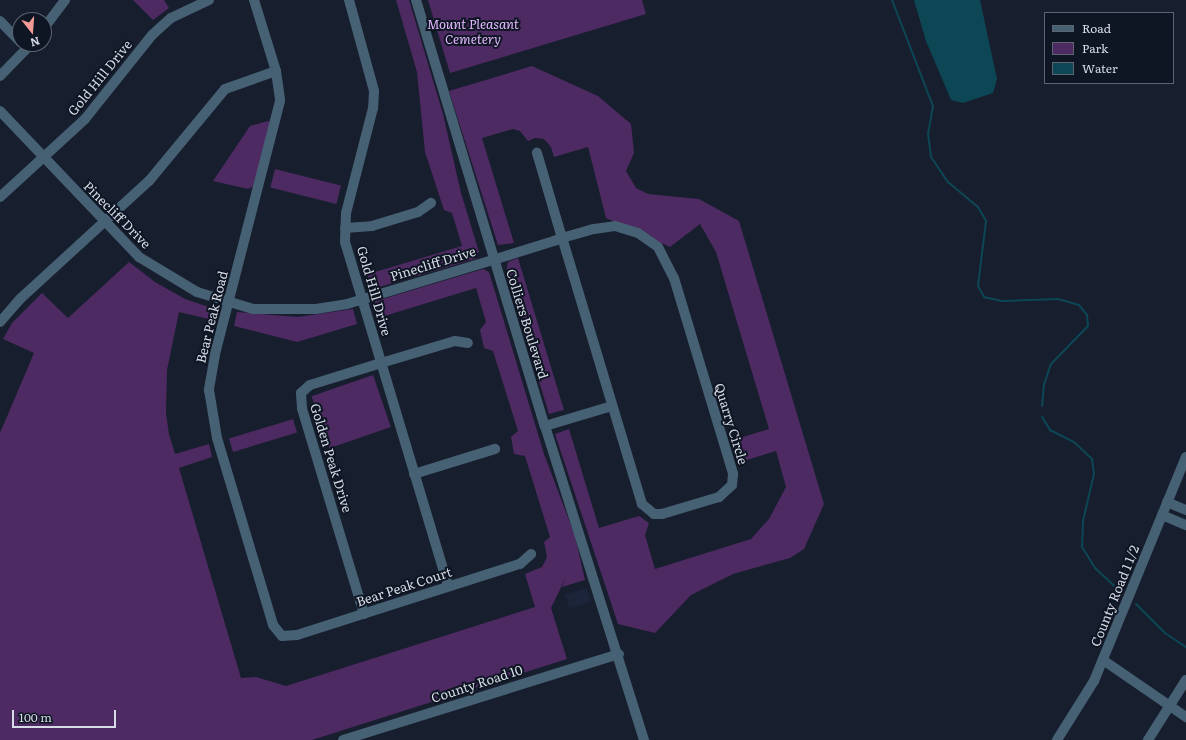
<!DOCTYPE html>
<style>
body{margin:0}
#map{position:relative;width:1186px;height:740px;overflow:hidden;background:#171e2d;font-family:Literata,serif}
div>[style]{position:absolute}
.built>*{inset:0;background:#1b2439;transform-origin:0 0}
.green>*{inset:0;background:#4e2a62;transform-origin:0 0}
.water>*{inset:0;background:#0d4755}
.stream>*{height:2px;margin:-1px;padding:0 1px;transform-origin:1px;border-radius:1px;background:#0d4755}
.minor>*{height:10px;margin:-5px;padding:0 5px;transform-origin:5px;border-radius:5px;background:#466074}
span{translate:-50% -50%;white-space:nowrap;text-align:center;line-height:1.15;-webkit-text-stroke:4px #0e1523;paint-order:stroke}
.park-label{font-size:13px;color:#e4b9ff;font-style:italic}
.street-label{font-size:13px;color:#d6dbe5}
.legend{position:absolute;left:1044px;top:12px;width:130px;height:72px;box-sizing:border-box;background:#0e1523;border:1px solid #5e6471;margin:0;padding:5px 7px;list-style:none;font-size:12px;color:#d6dbe5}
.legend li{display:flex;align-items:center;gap:8px;height:20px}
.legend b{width:20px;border:1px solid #5e6471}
.north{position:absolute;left:12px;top:12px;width:40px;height:40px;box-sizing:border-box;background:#0e1523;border:1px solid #5e6471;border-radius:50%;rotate:163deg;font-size:11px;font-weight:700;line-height:16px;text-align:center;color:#d6dbe5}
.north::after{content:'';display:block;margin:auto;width:14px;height:18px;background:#f59b97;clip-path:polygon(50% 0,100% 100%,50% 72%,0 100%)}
.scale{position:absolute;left:12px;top:710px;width:104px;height:18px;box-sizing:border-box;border:2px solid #d6dbe5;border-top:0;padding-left:5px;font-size:12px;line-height:14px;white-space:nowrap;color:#d6dbe5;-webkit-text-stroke:3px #0e1523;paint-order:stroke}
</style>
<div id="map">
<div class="built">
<i style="left:587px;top:588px;width:15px;height:23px;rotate:74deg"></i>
</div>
<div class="green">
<i style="clip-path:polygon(133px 0,164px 0,169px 8px,153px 20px)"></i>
<i style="clip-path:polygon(396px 0,409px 0,443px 114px,461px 193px,479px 252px,475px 259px,369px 290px,365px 275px,462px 246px,452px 213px,444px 210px,425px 152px,417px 72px)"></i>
<i style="clip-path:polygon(428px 0,642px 0,646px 14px,450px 73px)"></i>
<i style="clip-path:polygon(532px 66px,598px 96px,631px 124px,634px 153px,626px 171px,636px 188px,648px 194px,699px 199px,739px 221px,824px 504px,804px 549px,790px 558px,733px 574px,691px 595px,655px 633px,618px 624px,555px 434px,569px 429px,599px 528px,639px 516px,649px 523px,645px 535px,655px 569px,751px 539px,769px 519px,786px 487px,776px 451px,740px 462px,733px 440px,769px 429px,716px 252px,700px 224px,670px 247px,606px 218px,588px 147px,554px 157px,551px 147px,544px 139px,535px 138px,528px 141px,520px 131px,513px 129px,482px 138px,514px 243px,498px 245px,449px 91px)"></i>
<i style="clip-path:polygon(268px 121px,272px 122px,255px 185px,248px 189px,213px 181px,250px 126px)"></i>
<i style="left:275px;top:169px;width:68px;height:19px;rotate:14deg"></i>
<i style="clip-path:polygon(518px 258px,564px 410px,549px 414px,506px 273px,508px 262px)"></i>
<i style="clip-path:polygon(129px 262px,155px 282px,185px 299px,215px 309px,213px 320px,179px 312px,167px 370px,166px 413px,169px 434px,175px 454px,209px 444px,212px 457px,179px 468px,241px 678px,256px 677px,286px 686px,535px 607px,525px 574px,542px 567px,547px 557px,544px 542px,550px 537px,525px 456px,514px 454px,511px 437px,518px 431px,493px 351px,484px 348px,480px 330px,486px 322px,476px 288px,378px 318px,373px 302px,483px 269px,489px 272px,544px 454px,575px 536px,585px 580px,562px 587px,566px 577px,551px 608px,567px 659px,312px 740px,0 740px,0 433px,34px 353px,3px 339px,12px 323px,42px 293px,68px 318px)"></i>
<i style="clip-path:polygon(353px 309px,357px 324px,297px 342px,234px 326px,237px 312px,298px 317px)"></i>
<i style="left:373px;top:375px;width:55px;height:65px;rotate:71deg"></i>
<i style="left:293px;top:419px;width:14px;height:67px;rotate:73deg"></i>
</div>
<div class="water">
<i style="clip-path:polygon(914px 0,980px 0,997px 79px,993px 93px,963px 103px,951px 100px,926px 41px)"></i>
</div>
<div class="stream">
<i style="left:892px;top:0;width:114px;rotate:68.9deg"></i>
<i style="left:933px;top:106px;width:27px;rotate:100deg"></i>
<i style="left:928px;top:133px;width:24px;rotate:83deg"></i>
<i style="left:931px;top:157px;width:30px;rotate:56deg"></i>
<i style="left:948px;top:182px;width:39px;rotate:40deg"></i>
<i style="left:978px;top:207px;width:16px;rotate:60deg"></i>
<i style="left:986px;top:221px;width:65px;rotate:97deg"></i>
<i style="left:978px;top:286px;width:13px;rotate:61deg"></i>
<i style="left:984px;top:297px;width:18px;rotate:13deg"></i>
<i style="left:1002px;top:301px;width:56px;rotate:-2deg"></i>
<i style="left:1058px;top:299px;width:22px;rotate:16deg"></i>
<i style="left:1079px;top:305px;width:13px;rotate:51deg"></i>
<i style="left:1087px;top:315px;width:11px;rotate:85deg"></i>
<i style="left:1088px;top:326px;width:53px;rotate:134.2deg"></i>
<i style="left:1051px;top:364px;width:21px;rotate:109deg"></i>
<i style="left:1044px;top:384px;width:22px;rotate:95deg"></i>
<i style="left:1042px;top:417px;width:15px;rotate:58deg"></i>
<i style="left:1050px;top:430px;width:28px;rotate:27deg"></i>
<i style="left:1075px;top:443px;width:23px;rotate:43deg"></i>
<i style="left:1092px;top:459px;width:15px;rotate:82deg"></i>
<i style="left:1094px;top:474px;width:48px;rotate:103.2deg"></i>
<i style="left:1083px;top:521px;width:26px;rotate:92deg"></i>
<i style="left:1082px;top:547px;width:25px;rotate:58deg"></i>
<i style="left:1095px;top:568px;width:33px;rotate:43deg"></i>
<i style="left:1136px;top:604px;width:41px;rotate:45deg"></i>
<i style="left:1165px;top:633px;width:25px;rotate:34deg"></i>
</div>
<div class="minor">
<i style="left:254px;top:0;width:74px;rotate:72.8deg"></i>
<i style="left:276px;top:71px;width:30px;rotate:82deg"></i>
<i style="left:280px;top:101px;width:262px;rotate:104.4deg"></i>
<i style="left:215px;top:355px;width:36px;rotate:100deg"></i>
<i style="left:209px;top:390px;width:49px;rotate:80.5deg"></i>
<i style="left:217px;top:438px;width:195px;rotate:73.3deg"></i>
<i style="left:273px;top:625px;width:14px;rotate:51deg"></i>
<i style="left:282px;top:636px;width:15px;rotate:-4deg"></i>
<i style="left:297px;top:635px;width:234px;rotate:-17.7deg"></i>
<i style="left:520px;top:564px;width:15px;rotate:-42deg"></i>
<i style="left:349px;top:0;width:94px;rotate:74.6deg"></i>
<i style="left:374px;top:91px;width:17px;rotate:93deg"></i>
<i style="left:373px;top:108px;width:108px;rotate:104.4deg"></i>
<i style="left:346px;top:213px;width:29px;rotate:92deg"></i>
<i style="left:345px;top:242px;width:359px;rotate:73.3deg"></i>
<i style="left:416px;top:0;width:445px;rotate:73.2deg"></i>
<i style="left:545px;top:426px;width:329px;rotate:72.5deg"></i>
<i style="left:0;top:21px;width:29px;rotate:46deg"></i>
<i style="left:44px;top:28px;width:35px;rotate:-53deg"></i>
<i style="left:0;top:76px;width:45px;rotate:-45.9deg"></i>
<i style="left:0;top:111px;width:202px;rotate:46.4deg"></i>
<i style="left:139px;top:257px;width:68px;rotate:31.1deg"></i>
<i style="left:197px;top:292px;width:59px;rotate:16.9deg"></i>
<i style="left:253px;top:309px;width:63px"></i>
<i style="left:316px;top:309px;width:31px;rotate:-9deg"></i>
<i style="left:347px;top:304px;width:169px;rotate:-16.8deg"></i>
<i style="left:509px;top:255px;width:47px;rotate:-17.3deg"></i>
<i style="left:554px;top:241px;width:9px;rotate:-21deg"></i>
<i style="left:562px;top:238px;width:33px;rotate:-16deg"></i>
<i style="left:594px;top:229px;width:21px;rotate:-8deg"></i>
<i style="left:615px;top:226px;width:24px;rotate:17deg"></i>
<i style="left:638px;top:233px;width:24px;rotate:35deg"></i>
<i style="left:658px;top:247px;width:35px;rotate:63deg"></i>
<i style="left:674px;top:278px;width:205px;rotate:73.2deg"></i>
<i style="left:733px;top:474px;width:11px;rotate:95deg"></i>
<i style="left:732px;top:485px;width:18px;rotate:137deg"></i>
<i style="left:719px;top:497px;width:59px;rotate:163.4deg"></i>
<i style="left:662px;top:514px;width:8px;rotate:180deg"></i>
<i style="left:654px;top:514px;width:16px;rotate:-140deg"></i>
<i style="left:642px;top:504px;width:278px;rotate:-106.7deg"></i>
<i style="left:562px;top:238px;width:89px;rotate:-106.4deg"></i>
<i style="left:0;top:197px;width:115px;rotate:-42.5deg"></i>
<i style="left:85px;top:119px;width:107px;rotate:-51.4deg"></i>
<i style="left:152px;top:35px;width:25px;rotate:-42deg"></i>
<i style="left:171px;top:18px;width:42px;rotate:-25.3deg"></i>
<i style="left:345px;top:228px;width:27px;rotate:-4deg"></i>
<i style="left:372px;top:226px;width:48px;rotate:-16.9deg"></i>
<i style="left:418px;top:212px;width:16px;rotate:-35deg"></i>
<i style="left:0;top:322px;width:30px;rotate:-49deg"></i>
<i style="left:20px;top:299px;width:175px;rotate:-42.5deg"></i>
<i style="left:149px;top:181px;width:119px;rotate:-50.4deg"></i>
<i style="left:225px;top:89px;width:54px;rotate:-19.4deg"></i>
<i style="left:545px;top:426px;width:70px;rotate:-16.6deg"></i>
<i style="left:414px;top:474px;width:85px;rotate:-17.2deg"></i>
<i style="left:1167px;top:502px;width:21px;rotate:23deg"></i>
<i style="left:1162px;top:515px;width:26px;rotate:23deg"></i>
<i style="left:364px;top:614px;width:215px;rotate:-106.8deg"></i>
<i style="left:302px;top:408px;width:15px;rotate:-94deg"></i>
<i style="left:301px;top:393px;width:12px;rotate:-42deg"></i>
<i style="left:310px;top:385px;width:74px;rotate:-17.2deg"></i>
<i style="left:381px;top:363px;width:77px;rotate:-16.6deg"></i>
<i style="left:455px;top:341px;width:13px;rotate:9deg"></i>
<i style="left:1103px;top:660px;width:101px;rotate:34.5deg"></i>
<i style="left:343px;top:740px;width:289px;rotate:-17.3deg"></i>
<i style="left:1057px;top:740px;width:70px;rotate:-57.9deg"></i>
<i style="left:1094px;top:681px;width:242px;rotate:-67.7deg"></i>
<i style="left:1148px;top:740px;width:71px;rotate:-57.7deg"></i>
</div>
<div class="park-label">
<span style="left:473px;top:32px">Mount Pleasant<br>Cemetery</span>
</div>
<div class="street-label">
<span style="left:100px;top:78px;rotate:-51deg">Gold Hill Drive</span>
<span style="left:117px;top:215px;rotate:45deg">Pinecliff Drive</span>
<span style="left:433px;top:264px;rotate:-17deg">Pinecliff Drive</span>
<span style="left:374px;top:291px;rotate:74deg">Gold Hill Drive</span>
<span style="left:212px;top:317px;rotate:-76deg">Bear Peak Road</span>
<span style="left:527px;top:324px;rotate:73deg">Colliers Boulevard</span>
<span style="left:731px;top:424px;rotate:73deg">Quarry Circle</span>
<span style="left:331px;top:458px;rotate:73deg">Golden Peak Drive</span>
<span style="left:404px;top:587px;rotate:-18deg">Bear Peak Court</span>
<span style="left:1115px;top:596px;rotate:-68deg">County Road 1 1/2</span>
<span style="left:477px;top:684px;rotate:-18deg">County Road 10</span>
</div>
<ul class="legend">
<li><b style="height:5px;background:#466074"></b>Road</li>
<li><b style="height:11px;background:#4e2a62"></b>Park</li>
<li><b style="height:11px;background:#0d4755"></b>Water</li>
</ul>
<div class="north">N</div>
<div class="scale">100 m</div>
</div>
